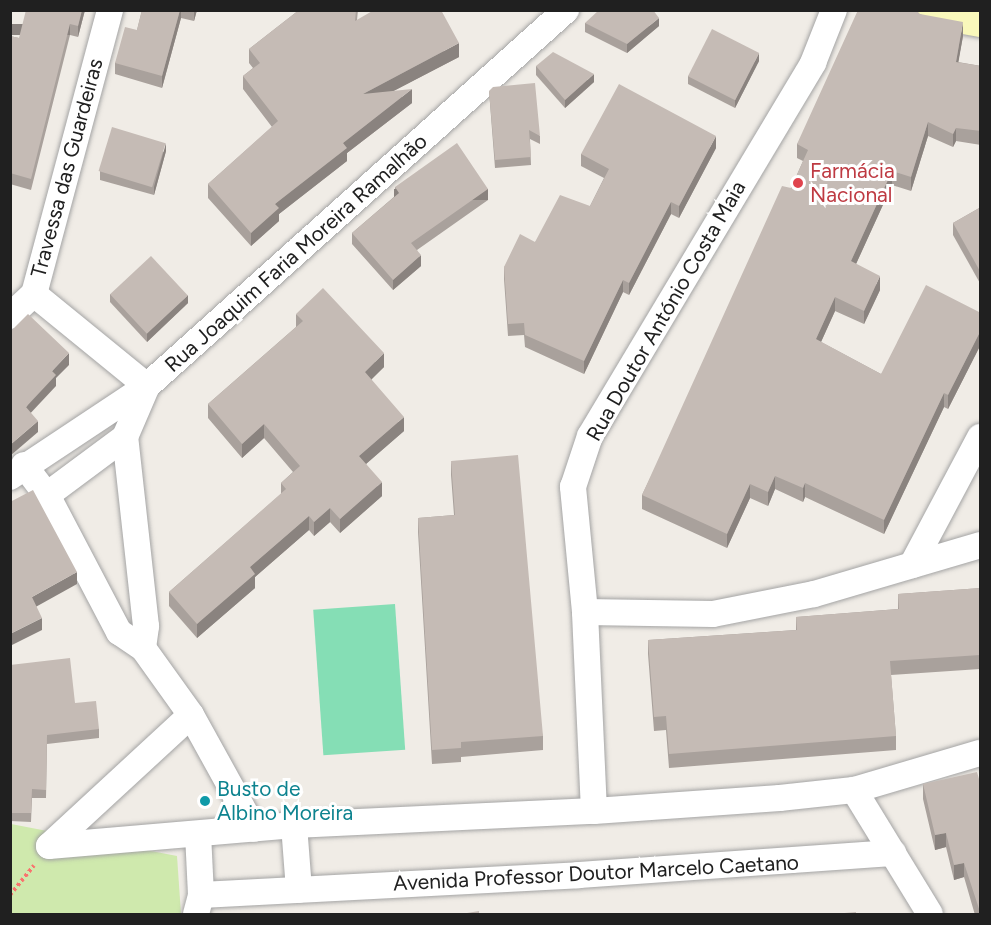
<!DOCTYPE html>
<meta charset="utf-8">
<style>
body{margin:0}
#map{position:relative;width:991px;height:925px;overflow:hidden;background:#f0ece6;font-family:Figtree,sans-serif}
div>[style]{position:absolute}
.grass>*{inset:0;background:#cfe9ad}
.pitch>*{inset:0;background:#85deb5;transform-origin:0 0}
.path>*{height:4px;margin-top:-2px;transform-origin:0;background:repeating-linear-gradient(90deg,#f9736e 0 3px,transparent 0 6px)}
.roads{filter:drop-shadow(0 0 2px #a4a4a4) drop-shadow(0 0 2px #a4a4a4)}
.street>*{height:26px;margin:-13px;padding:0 13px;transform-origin:13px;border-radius:13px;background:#fff}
.secondary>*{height:33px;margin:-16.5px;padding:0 16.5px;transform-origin:16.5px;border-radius:16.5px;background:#f9f8bb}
.wall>*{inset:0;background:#a9a19c}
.shaded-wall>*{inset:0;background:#8a837f;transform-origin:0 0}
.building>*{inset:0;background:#c5bbb5;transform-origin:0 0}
.dots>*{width:16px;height:16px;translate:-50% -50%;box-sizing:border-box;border:3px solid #fff;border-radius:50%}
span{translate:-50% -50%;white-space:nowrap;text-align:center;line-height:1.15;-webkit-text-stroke:6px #fff;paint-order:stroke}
.street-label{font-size:21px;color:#202020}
.health-label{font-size:21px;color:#be3a42}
.left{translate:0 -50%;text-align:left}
.culture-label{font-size:21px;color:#0d838f}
.frame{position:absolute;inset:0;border:12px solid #202020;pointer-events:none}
</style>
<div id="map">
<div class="grass">
<i style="clip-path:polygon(11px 824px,177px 856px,181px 914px,11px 914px)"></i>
</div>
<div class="pitch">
<i style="left:395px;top:604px;width:146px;height:82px;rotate:86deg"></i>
</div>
<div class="path">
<i style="left:10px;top:895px;width:38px;rotate:-51deg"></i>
</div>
<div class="roads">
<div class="street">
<i style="left:34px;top:294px;width:146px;rotate:39.2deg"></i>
<i style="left:10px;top:316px;width:33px;rotate:-43deg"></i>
<i style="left:34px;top:294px;width:294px;rotate:-75deg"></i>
<i style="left:24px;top:465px;width:38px;rotate:53deg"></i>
<i style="left:47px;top:495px;width:155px;rotate:62.3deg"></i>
<i style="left:119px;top:632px;width:29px;rotate:34deg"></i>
<i style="left:143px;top:648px;width:82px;rotate:54.4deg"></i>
<i style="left:191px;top:715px;width:130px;rotate:61.1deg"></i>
<i style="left:10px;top:477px;width:164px;rotate:-33.6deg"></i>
<i style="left:147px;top:386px;width:563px;rotate:-41.9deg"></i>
<i style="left:47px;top:495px;width:97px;rotate:-36.6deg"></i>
<i style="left:912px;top:565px;width:145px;rotate:-62deg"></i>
<i style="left:585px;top:612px;width:128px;rotate:0.9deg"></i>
<i style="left:713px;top:614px;width:103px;rotate:-11.2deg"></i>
<i style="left:814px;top:594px;width:173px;rotate:-16.4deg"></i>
<i style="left:143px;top:648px;width:22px;rotate:-82deg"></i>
<i style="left:146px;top:626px;width:190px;rotate:-96.3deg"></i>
<i style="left:125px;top:437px;width:56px;rotate:-66.7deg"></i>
<i style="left:854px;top:790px;width:145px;rotate:58.5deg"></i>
<i style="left:594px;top:811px;width:199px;rotate:-92.6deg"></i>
<i style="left:585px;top:612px;width:126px;rotate:-95.5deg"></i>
<i style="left:573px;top:487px;width:54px;rotate:-71.6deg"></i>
<i style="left:590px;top:436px;width:435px;rotate:-59.1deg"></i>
<i style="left:813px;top:63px;width:57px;rotate:-68.4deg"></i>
<i style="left:294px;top:825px;width:65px;rotate:85.6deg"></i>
<i style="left:49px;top:846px;width:246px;rotate:-4.9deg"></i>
<i style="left:294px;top:825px;width:300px;rotate:-2.7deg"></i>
<i style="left:594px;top:811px;width:186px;rotate:-4deg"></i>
<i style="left:780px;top:798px;width:74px;rotate:-6.2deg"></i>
<i style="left:854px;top:790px;width:131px;rotate:-16.4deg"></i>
<i style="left:49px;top:846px;width:193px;rotate:-42.7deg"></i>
<i style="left:201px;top:895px;width:378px;rotate:-3deg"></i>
<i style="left:578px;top:875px;width:316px;rotate:-4deg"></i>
<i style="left:196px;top:914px;width:20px;rotate:-75deg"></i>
<i style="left:201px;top:895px;width:61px;rotate:-92.8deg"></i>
</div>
<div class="secondary">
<i style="left:924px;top:10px;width:57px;rotate:10.1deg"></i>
</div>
</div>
<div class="wall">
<i style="clip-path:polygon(85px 10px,78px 37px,70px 35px,31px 190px,10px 184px,10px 36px,19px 38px)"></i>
<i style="clip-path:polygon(142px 10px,197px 10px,194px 21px,181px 18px,162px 88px,115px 74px,115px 63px,137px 30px)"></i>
<i style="clip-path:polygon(299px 10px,358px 10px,357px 20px,459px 57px,393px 91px,412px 103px,347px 153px,347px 161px,279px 214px,279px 221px,251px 246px,208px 198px,208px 184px,272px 127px,243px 89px,243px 76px,253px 68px,249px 63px,249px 49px)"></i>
<i style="clip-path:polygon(920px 14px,963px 36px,958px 62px,981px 66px,981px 145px,956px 141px,953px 147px,928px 136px,911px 191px,892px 185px,856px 264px,880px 290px,864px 324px,835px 311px,821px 342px,881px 374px,981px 313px,981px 344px,948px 409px,944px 407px,884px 534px,805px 497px,803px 502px,775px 489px,768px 506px,750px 498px,727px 548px,642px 509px,642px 495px,791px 188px,803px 161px,797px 158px,797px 144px)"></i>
<i style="clip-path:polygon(585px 23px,659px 26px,627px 53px,585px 32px)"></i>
<i style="clip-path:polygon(759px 61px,735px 108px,688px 84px,688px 76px)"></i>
<i style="clip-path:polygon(536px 66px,594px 82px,565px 108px,536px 75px)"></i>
<i style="clip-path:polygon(489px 91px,540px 136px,540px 144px,530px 139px,531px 165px,495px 168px)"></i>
<i style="clip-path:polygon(716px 148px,679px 218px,671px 214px,629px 295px,623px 292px,584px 374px,525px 347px,524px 335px,508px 336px,504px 279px,504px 267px,535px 242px,590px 206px,604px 178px,581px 166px,581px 154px)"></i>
<i style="clip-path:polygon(166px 151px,154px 195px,100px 180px,100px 171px)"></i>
<i style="clip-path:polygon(395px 187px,488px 200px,417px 250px,421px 266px,393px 290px,352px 244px,352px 233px,395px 196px)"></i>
<i style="clip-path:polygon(981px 207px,981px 285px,953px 235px,953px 223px)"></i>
<i style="clip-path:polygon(110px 294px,188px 303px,147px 342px,110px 302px)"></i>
<i style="clip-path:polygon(296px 314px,384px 367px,371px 379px,404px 431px,366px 464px,382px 496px,340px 533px,330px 522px,314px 536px,309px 530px,255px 577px,255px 588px,197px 638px,169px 606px,169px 592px,281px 494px,281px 483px,293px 472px,264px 438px,242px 458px,208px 418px,208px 404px,296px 327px)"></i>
<i style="clip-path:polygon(451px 461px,543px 736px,543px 750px,461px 757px,461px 762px,432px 764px,418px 532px,418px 518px,454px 515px,451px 475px)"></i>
<i style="clip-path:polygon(981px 588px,980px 669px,891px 675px,896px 736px,896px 750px,669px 768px,666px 730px,654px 731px,648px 654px,648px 640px,796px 630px,796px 617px,898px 609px,898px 594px)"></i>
<i style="clip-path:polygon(10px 665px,75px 703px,99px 729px,99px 738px,47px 744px,46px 798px,32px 798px,31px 822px,10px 821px)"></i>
<i style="clip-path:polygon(923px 784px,981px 786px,981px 915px,975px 915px,964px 877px,954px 880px,946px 847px,935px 850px,923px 799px)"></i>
</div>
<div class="shaded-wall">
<i style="clip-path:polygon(82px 10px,85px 10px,78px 37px,78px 26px)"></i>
<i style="clip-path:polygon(180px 10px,181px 10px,181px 18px,162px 88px,162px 76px)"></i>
<i style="clip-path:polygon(194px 10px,197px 10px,194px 21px)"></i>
<i style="clip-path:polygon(659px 18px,659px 26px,627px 53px,627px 44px)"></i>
<i style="clip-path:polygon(963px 22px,963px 36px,956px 76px,956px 62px)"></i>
<i style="left:70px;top:24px;width:11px;height:160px;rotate:90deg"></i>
<i style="clip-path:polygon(459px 43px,459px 57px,363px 107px,363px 94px)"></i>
<i style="clip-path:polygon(759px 53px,759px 61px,735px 108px,735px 100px)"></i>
<i style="clip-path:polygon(594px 74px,594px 82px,565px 108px,565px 100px)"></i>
<i style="clip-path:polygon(412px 89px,412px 103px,347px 153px,347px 161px,279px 214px,279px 221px,251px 246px,251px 233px,275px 204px,343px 143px)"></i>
<i style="clip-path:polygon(928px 122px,928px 136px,911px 191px,911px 177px)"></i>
<i style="clip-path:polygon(956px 128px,956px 141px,953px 147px,953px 134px)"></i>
<i style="clip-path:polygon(716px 136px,716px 148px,679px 218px,679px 206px)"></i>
<i style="clip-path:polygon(166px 143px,166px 151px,154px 195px,154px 187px)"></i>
<i style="clip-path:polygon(892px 171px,892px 185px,851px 275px,851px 261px)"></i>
<i style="left:488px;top:189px;width:11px;height:94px;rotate:90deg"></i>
<i style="clip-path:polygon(671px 202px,671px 214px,629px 295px,629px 283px)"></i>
<i style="clip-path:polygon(421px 255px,421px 266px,393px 290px,393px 280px)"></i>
<i style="clip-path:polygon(880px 276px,880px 290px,864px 324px,864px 311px)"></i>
<i style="clip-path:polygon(623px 280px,623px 292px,584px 374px,584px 361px)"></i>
<i style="clip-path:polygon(188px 295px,188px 303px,147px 342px,147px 333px)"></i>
<i style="clip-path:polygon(835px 297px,835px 311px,816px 353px,816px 339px)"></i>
<i style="clip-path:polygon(981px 330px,981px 344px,948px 409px,948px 395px)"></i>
<i style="clip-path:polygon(69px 353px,69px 365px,56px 378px,56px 386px,26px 418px,26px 407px,52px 371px)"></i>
<i style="clip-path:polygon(384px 353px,384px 367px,365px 386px,365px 372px)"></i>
<i style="clip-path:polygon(944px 393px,944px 407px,884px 534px,884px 520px)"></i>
<i style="clip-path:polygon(404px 417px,404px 431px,359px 470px,359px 456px)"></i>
<i style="clip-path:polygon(38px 421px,38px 432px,10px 456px,10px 445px)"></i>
<i style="clip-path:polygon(264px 424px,264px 438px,242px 458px,242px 444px)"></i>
<i style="clip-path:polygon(775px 476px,775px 489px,768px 506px,768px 492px)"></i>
<i style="clip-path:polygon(382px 482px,382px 496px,340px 533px,340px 519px)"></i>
<i style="clip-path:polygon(805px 483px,805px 497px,803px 502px,803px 488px)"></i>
<i style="clip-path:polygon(750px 484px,750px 498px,727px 548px,727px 534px)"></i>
<i style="clip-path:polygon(330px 508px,330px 522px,314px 536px,314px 522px)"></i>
<i style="clip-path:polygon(309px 516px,309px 530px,255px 577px,255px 588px,197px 638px,197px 624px,250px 567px)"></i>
<i style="clip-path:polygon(77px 572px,77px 584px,32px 609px,32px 597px)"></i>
<i style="clip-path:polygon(42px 618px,42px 630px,10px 646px,10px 634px)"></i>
<i style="clip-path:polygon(946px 833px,946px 847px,935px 850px,935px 835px)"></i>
<i style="clip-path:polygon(964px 863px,964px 877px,954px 880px,954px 865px)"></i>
</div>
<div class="building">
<i style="clip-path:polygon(26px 10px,82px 10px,78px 26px,70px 24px,31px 179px,10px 173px,10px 36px,19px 38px)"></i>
<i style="clip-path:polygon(142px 10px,180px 10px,162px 76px,115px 63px,125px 27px,137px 30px)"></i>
<i style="clip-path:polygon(299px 10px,356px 10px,355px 21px,374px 10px,441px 10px,459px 43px,363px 94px,412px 89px,343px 143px,347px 148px,275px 204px,279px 208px,251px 233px,208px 184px,278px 121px,243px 76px,260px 63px,249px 49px)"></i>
<i style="clip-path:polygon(599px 10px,653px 10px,659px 18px,627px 44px,585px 23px)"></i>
<i style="clip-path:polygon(858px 10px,916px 10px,920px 14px,963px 22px,956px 62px,981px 66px,981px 131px,956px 128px,953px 134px,928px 122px,911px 177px,892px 171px,851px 261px,880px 276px,864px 311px,835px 297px,816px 339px,881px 374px,926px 285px,981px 313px,981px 330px,948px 395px,944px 393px,884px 520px,805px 483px,803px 488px,775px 476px,768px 492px,750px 484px,727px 534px,642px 495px,782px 186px,791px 188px,808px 150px,797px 144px)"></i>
<i style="left:712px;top:29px;width:53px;height:53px;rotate:27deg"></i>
<i style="clip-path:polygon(553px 52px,594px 74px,565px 100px,536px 66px)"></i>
<i style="clip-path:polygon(535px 83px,540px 136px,529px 130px,531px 157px,495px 160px,489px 91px,493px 87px)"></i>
<i style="clip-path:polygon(619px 84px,716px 136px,679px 206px,671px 202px,629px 283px,623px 280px,584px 361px,525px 335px,524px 323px,508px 324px,504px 267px,520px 234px,535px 242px,560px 195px,590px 206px,609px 169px,581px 154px)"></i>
<i style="left:112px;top:127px;width:56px;height:46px;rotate:17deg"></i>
<i style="clip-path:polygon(457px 143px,488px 189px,411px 243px,421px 255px,393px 280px,352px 233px,399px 193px,395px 187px)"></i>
<i style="clip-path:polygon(981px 207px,981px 273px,953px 223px)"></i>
<i style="left:151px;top:256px;width:54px;height:56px;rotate:47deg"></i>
<i style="clip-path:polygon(323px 288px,384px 353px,365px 372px,404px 417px,359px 456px,382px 482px,340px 519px,330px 508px,314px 522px,309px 516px,250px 567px,255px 574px,197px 624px,169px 592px,286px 489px,281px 483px,300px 466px,264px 424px,242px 444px,208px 404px,303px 321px,296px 314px)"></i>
<i style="clip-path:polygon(28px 314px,69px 353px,52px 371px,56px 375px,26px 407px,38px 421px,10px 445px,10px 332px)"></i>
<i style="clip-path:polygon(518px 455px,543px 736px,461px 742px,461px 748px,432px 750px,418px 518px,455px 515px,451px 461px)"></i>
<i style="clip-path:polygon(33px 490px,77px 572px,32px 597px,42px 618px,10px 634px,10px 502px)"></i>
<i style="clip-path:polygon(981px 588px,981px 638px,979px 638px,980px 655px,890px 661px,896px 736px,669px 754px,666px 716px,654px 717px,648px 640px,797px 630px,796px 617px,899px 609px,898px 594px)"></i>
<i style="clip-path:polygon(70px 658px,75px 703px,96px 701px,99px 729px,47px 735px,46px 790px,32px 789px,31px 813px,10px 813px,10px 759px,12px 760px,10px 748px,10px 665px)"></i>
<i style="clip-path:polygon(977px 772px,981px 786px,981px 915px,964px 863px,954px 865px,946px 833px,935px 835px,923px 784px)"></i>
<i style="clip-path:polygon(479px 911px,479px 915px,455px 915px)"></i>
<i style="clip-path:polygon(856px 912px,856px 915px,822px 915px)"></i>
</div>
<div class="dots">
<i style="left:798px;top:183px;background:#e0444e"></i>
<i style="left:205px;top:801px;background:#0f9aa8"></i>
</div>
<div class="street-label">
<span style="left:67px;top:168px;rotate:-75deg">Travessa das Guardeiras</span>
<span style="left:296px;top:253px;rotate:-42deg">Rua Joaquim Faria Moreira Ramalhão</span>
<span style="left:666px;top:311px;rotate:-60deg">Rua Doutor António Costa Maia</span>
<span style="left:596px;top:873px;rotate:-3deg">Avenida Professor Doutor Marcelo Caetano</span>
</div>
<div class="health-label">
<span class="left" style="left:810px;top:183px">Farmácia<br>Nacional</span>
</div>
<div class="culture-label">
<span class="left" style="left:217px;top:801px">Busto de<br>Albino Moreira</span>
</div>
<div class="frame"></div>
</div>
